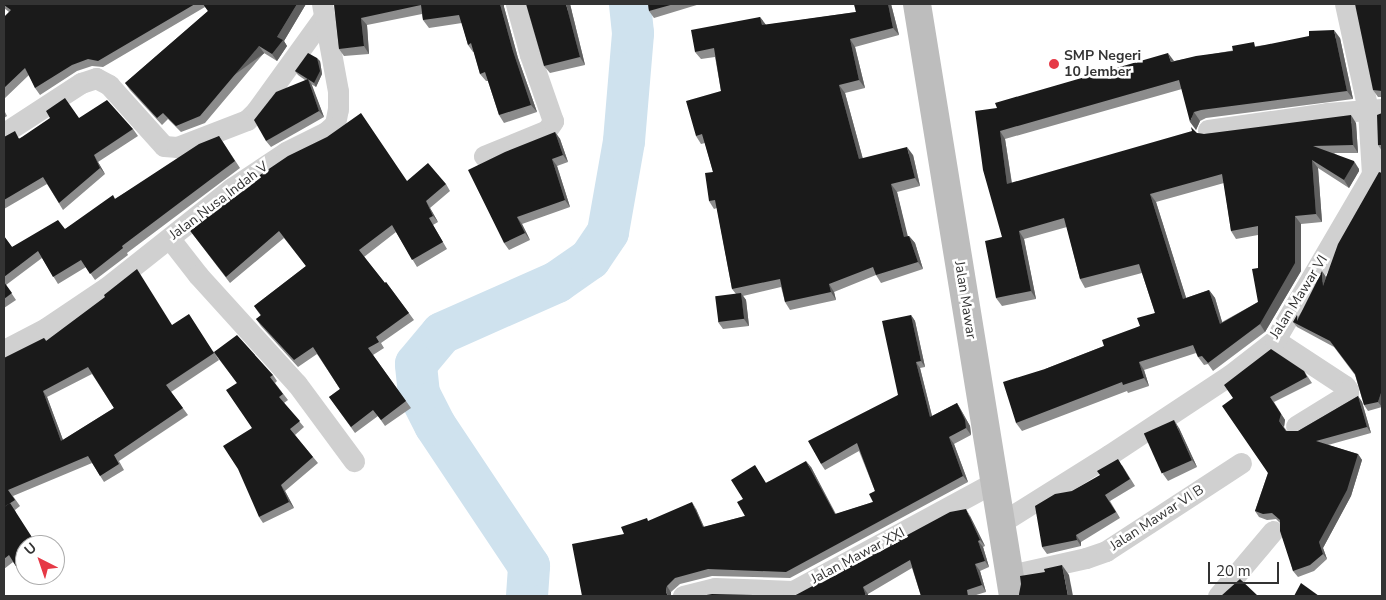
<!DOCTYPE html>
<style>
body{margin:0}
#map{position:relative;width:1386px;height:600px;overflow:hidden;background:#fff;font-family:"Nunito Sans",sans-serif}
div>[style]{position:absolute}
.river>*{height:42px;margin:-21px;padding:0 21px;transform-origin:21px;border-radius:21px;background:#cfe2ee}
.street>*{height:21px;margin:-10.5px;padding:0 10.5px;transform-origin:10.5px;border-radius:10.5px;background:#d0d0d0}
.secondary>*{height:28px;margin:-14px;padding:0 14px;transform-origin:14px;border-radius:14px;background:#bdbdbd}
.wall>*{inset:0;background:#8c8c8c}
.shaded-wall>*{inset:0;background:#5f5f5f;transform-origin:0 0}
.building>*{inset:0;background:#1a1a1a;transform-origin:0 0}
.dots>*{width:14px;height:14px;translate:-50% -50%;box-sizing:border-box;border:2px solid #fff;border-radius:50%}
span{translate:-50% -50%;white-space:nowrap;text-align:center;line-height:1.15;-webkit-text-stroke:5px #fff;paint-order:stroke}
.poi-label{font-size:14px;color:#333;font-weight:700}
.left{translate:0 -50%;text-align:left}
.street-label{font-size:14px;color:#333}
.frame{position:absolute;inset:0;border:5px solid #333;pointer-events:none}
.north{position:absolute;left:15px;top:535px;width:50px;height:50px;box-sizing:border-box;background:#fff;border:1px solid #adadad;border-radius:50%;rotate:319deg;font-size:14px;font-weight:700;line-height:20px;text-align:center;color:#333}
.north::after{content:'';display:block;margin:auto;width:18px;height:22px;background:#e63946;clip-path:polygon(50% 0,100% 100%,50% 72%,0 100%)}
.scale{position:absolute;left:1208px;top:562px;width:71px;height:22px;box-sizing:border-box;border:2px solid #333;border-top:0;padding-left:6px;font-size:15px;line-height:18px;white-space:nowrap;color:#333;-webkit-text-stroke:4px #fff;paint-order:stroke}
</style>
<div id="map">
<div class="river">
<i style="left:527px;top:596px;width:30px;rotate:-86deg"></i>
<i style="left:529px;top:566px;width:169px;rotate:-123.7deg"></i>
<i style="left:435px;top:425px;width:35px;rotate:-117deg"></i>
<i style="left:419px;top:394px;width:30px;rotate:-96deg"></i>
<i style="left:416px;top:364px;width:40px;rotate:-50deg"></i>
<i style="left:442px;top:333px;width:126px;rotate:-23.9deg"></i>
<i style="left:557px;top:282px;width:40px;rotate:-34.9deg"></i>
<i style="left:590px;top:259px;width:32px;rotate:-56deg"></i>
<i style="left:608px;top:232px;width:92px;rotate:-80deg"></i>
<i style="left:624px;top:141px;width:108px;rotate:-85.2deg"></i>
<i style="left:633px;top:33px;width:29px;rotate:-96deg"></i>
</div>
<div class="street">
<i style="left:1208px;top:130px;width:120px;rotate:-8.1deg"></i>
<i style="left:1327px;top:113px;width:55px;rotate:-4.2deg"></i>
<i style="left:4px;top:133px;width:92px;rotate:-33deg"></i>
<i style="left:81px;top:83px;width:16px;rotate:-18deg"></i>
<i style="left:96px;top:78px;width:15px;rotate:28deg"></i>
<i style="left:109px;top:85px;width:82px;rotate:48deg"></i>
<i style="left:164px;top:146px;width:13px;rotate:4deg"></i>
<i style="left:177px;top:147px;width:75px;rotate:-21.1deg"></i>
<i style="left:247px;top:120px;width:13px;rotate:-45deg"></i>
<i style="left:256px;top:111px;width:115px;rotate:-54.2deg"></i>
<i style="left:484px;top:156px;width:68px;rotate:-22.4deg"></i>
<i style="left:547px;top:130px;width:11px;rotate:-56deg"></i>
<i style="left:553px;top:121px;width:70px;rotate:-109.2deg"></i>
<i style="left:530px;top:55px;width:53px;rotate:-105.4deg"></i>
<i style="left:170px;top:239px;width:46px;rotate:52.1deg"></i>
<i style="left:198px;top:275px;width:147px;rotate:47.8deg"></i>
<i style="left:297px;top:384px;width:96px;rotate:53.5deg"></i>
<i style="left:1275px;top:340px;width:84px;rotate:33.3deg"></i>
<i style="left:1345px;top:386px;width:5px;rotate:53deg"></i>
<i style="left:1348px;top:390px;width:4px;rotate:90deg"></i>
<i style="left:1348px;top:394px;width:61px;rotate:148.4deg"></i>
<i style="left:4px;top:350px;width:47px;rotate:-27.6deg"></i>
<i style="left:46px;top:328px;width:73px;rotate:-33.9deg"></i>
<i style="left:107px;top:287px;width:159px;rotate:-38.4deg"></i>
<i style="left:232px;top:188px;width:65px;rotate:-33.7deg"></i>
<i style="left:286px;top:152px;width:45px;rotate:-26.6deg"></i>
<i style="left:326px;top:132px;width:12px;rotate:-42deg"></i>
<i style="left:335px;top:124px;width:15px;rotate:-79deg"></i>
<i style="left:338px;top:109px;width:18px;rotate:-90deg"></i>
<i style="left:338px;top:91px;width:88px;rotate:-100.4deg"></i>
<i style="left:1002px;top:522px;width:126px;rotate:-32.1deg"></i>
<i style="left:1109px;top:455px;width:145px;rotate:-33.5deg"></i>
<i style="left:1230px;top:375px;width:57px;rotate:-37.9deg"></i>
<i style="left:1275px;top:340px;width:192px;rotate:-59.7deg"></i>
<i style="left:1372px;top:174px;width:64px;rotate:-93.6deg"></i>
<i style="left:1368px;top:110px;width:108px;rotate:-102.2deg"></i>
<i style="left:1010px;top:575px;width:78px;rotate:-12.6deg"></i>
<i style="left:1086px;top:558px;width:21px;rotate:-19deg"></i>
<i style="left:1106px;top:551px;width:161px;rotate:-33.1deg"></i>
<i style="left:683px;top:596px;width:33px;rotate:-14deg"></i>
<i style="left:715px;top:588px;width:78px;rotate:2.2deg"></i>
<i style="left:793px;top:591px;width:230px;rotate:-28.4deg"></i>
<i style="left:1218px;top:596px;width:85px;rotate:-49.8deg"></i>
</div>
<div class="secondary">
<i style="left:917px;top:4px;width:600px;rotate:80.79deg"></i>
</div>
<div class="wall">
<i style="clip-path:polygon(4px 4px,306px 4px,284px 41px,287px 46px,277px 61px,264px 53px,205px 123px,181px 132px,168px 119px,162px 125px,130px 90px,125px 83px,208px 11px,205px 7px,103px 67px,92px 66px,77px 71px,40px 95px,35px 88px,29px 75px,4px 99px,4px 17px,9px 12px,4px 8px)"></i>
<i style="clip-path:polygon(334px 4px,504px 4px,504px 7px,518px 58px,537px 112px,504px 123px,499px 115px,488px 81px,486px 81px,480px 74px,474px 52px,473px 52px,468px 45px,462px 23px,429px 28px,423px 20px,422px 14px,367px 25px,369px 54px,344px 56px,339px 49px)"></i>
<i style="clip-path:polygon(570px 4px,585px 65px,550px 73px,544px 66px)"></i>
<i style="clip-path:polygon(648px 4px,700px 4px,654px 18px,649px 11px)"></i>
<i style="clip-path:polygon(854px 4px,891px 4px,899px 35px,855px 47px,865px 88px,845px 93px,863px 159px,913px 155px,920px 186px,897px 192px,907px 236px,909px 236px,915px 243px,923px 269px,881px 283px,876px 275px,834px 292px,836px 300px,790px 310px,785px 302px,781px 287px,743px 296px,746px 300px,749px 326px,723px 329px,718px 322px,736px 294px,732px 289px,717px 208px,714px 209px,709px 201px,713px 172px,705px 143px,701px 144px,696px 136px,721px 91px,715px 57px,701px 59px,695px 52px,760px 17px,766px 25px,856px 12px)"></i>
<i style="clip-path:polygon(1382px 4px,1382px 97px,1378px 97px,1373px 90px)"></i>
<i style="clip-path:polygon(evenodd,1340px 38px,1353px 99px,1206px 118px,1200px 121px,1196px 130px,1182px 89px,1005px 139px,1012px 183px,1197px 133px,1204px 134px,1356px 123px,1358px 153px,1334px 153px,1359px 169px,1359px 171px,1349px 188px,1318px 168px,1322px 222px,1301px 224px,1301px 271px,1265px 332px,1213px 371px,1208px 364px,1204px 365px,1198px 357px,1196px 353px,1144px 370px,1149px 386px,1128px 393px,1127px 391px,1022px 431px,1016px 423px,1045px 369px,1104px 346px,1140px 326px,1155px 313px,1142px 273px,1085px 288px,1080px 279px,1067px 227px,1024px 239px,1036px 299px,1002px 306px,996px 298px,1002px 237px,997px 108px,1174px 61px,1257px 46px,1340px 38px,1224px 183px,1231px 231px,1236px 239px,1258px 235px,1258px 302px,1222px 322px,1215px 298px,1209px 290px,1186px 298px,1156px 202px,1224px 183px)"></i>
<i style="clip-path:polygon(320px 61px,322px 74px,316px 87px,311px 84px,324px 117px,271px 147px,266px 141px,305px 80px,298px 75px,295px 71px)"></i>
<i style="clip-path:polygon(4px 110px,7px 116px,4px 118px)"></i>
<i style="clip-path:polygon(1382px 113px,1382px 151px,1378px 145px)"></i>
<i style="clip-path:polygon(79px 118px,133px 129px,138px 136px,98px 162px,105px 174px,63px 210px,47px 184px,4px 209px,4px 137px,20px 138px)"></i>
<i style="clip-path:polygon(555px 132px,560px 139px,568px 162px,557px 166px,570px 207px,522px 224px,530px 240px,509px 250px,504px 243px)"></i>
<i style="clip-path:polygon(219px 136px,240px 168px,127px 253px,128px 255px,95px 280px,86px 267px,58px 284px,42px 258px,6px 285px,16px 300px,4px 308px,4px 236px,12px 247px,65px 229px)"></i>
<i style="clip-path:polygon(1382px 173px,1382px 407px,1368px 411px,1364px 405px,1355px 375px,1334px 347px,1297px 327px,1293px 322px,1297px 315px,1298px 317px,1326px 277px)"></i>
<i style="clip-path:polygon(407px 181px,446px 184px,450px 191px,430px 208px,438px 222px,433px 225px,447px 249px,417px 267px,396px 232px,364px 257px,385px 283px,386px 282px,414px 320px,381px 343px,384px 348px,373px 355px,411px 408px,385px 426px,378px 416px,355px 433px,329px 397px,340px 389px,317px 354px,298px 367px,261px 326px,256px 319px,261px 316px,254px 306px,306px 266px,284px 238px,230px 283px,188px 228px)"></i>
<i style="clip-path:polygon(911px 315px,915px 321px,925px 367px,920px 368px,932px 416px,957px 403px,961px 410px,970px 426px,971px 435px,954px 444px,968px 482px,790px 578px,712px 576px,680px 584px,671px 592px,624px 534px,649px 521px,696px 509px,704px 527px,745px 516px,743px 499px,767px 482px,811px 467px,836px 514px,873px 502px,875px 491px,859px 451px,825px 470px,821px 464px,898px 395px)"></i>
<i style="clip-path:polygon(evenodd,173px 325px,214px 352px,273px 375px,277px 381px,275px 383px,288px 400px,284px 403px,304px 427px,295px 435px,318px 463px,285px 491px,294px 508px,263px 523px,259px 517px,252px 428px,237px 383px,215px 354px,219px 360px,171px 392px,188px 415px,119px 461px,124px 470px,104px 482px,92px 463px,13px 496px,20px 506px,15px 510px,25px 545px,25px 575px,28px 575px,24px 577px,13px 562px,4px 569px,4px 358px,44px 338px,47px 341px,173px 325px,92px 374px,114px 408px,63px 440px,47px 397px,92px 374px)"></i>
<i style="clip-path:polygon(1304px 371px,1312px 383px,1274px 402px,1285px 420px,1284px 427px,1287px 431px,1298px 431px,1358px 396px,1362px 402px,1371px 433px,1328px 445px,1358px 454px,1362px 460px,1351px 496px,1323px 548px,1327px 559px,1314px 571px,1298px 577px,1293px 571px,1280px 523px,1276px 519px,1267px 520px,1259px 517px,1255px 511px,1268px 473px,1233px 398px)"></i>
<i style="clip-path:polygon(1179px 428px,1197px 467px,1168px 481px,1163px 474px)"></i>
<i style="clip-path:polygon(1122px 465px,1135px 486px,1110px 501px,1120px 518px,1081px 542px,1081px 546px,1047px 554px,1042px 547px,1072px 491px)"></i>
<i style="clip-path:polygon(970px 516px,985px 546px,983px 547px,989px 567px,980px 571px,986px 592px,973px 596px,921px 596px,912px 568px,868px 594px,794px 596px)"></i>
</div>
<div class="shaded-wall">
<i style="clip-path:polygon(297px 4px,306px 4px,284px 41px,287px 46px,277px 61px,272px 54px,277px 37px)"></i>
<i style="clip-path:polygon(500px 4px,504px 4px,504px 7px,518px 58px,537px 112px,531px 105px,513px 51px)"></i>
<i style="clip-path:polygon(566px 4px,570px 4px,585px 65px,580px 57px)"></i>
<i style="clip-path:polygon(888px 4px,891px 4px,899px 35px,893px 28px)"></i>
<i style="clip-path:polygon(760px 17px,766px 25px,762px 25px)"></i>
<i style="clip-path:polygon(361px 18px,367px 25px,369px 54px,364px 46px)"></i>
<i style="clip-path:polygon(1334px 30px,1340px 38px,1353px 99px,1347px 91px)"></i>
<i style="clip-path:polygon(850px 39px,855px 47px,865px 88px,859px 80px)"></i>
<i style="left:259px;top:46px;width:9px;height:92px;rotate:54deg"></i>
<i style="clip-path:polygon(1168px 53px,1174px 61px,1171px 62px)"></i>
<i style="clip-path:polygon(317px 58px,320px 61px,322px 74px,316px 87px,314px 83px)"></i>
<i style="clip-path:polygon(308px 79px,312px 85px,324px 117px,319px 111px)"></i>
<i style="clip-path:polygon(839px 85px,845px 93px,865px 167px,859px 159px)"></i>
<i style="clip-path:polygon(1194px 112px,1200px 121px,1196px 130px,1190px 122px)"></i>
<i style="clip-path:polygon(1351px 115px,1356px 123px,1358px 153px,1353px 145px)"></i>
<i style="clip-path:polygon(1000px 131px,1005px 139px,1013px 192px,1007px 184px)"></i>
<i style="clip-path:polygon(555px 132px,560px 139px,568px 162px,563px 155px)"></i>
<i style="clip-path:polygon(907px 147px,913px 155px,920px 186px,915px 178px)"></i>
<i style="clip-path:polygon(94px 155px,98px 162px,105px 174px,100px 168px)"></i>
<i style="clip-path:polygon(552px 159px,557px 166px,570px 207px,565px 200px)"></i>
<i style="clip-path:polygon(1312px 160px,1318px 168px,1322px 222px,1316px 214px)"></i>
<i style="clip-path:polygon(1354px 161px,1359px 169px,1359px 171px,1349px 188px,1344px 180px)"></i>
<i style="clip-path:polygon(891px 184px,897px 192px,910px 245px,904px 237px)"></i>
<i style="clip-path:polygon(1150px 194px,1156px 202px,1189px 307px,1183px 299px)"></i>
<i style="clip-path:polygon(426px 201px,438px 222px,433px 216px)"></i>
<i style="clip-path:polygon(1295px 216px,1301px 224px,1301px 271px,1265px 332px,1260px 324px)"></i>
<i style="clip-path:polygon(517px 217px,522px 224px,530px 240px,525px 233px)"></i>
<i style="clip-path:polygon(1019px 231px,1024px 239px,1036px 299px,1031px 291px)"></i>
<i style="clip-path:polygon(909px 236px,915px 243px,923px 269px,918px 262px)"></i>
<i style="clip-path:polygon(1322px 271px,1326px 277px,1323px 286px)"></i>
<i style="clip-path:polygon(829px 284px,834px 292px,836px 300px,831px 292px)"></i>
<i style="clip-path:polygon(1209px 290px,1215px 298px,1225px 332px,1220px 324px)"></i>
<i style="clip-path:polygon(741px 293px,746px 300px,749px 326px,744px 319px)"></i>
<i style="clip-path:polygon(911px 315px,915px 321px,925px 367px,921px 361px)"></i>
<i style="clip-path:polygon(916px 362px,920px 368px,934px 424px,930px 417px)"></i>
<i style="clip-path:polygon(1139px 362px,1144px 370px,1149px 386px,1144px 378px)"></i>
<i style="clip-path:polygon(1382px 390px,1382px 407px,1378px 402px)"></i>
<i style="clip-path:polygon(43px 391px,47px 397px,66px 448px,61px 441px)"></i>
<i style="clip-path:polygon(1358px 396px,1362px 402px,1371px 433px,1367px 427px)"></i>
<i style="clip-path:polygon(1270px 397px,1285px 420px,1284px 427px,1279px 421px)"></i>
<i style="clip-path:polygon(957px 403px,961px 410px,970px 426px,971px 435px,966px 428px)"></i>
<i style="clip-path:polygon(1174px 420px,1179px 428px,1197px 467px,1192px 460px)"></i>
<i style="clip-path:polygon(949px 437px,954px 444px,968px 482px,963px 476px)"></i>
<i style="clip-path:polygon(1358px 454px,1362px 460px,1351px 496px,1323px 548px,1327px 559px,1323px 554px,1319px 542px)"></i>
<i style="clip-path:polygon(806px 461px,811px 467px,839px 521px,835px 514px)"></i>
<i style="clip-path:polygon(281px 485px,285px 491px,294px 508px,289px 502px)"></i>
<i style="clip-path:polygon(692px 502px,696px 509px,707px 534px,703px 527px)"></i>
<i style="clip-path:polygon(966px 509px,970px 516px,985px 546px,980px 540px)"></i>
<i style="clip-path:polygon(1076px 535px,1081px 542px,1081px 546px,1077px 540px)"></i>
<i style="clip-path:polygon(978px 541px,983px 547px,989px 567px,985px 561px)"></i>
<i style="clip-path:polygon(975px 564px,980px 571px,986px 592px,982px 585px)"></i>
<i style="clip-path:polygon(1062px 565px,1069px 575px,1073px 596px,1068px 596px)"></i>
<i style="clip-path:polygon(667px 586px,671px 592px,671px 596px,668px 596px,666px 592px)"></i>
<i style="clip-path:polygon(863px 587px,868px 594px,868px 596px,866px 596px)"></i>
</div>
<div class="building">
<i style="clip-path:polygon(4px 4px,195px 4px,98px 61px,88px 59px,72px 65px,35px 88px,25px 68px,4px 88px,4px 17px,11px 10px,4px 5px)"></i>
<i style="clip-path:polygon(203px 4px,297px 4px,277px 37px,283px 40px,272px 54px,259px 46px,200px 116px,176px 126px,163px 113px,157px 118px,125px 83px,208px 11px)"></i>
<i style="clip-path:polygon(334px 4px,500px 4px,513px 51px,531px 105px,499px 115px,485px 72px,480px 74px,471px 43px,468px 45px,459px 15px,423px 20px,421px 5px,361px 18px,364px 46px,339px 49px)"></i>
<i style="clip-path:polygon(526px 4px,566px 4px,580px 57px,544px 66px)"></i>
<i style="clip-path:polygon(648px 4px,674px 4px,649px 11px)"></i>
<i style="clip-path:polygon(854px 4px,888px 4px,893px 28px,850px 39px,859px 80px,839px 85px,859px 159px,907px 147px,915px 178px,891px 184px,904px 237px,909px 236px,918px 262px,876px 275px,873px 267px,829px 284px,831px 292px,785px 302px,780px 279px,732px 289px,715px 200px,709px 201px,705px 173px,713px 172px,702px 134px,696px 136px,686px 101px,721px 91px,714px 48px,695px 52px,691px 30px,760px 17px,762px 25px,856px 12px)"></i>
<i style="clip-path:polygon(1355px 4px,1382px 4px,1382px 91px,1373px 90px)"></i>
<i style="clip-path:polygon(evenodd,1334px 30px,1347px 91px,1201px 110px,1194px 112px,1190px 122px,1179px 80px,1000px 131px,1007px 184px,1192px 131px,1191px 127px,1197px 133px,1204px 134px,1351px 115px,1353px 145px,1313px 146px,1354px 161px,1354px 163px,1344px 180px,1312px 160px,1316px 214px,1295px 216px,1295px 263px,1260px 324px,1208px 363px,1202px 356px,1198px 357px,1193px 345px,1139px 362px,1144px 378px,1123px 385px,1122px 382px,1016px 423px,1003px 382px,1045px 369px,1104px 346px,1102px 340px,1140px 326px,1137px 318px,1155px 313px,1139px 264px,1080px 279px,1064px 218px,1019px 231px,1031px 291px,996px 298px,985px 241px,1002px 237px,983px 170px,975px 111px,997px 108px,995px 103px,1168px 53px,1171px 62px,1196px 56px,1233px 51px,1232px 46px,1254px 42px,1255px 47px,1309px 36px,1309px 31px,1334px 30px,1222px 174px,1231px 231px,1258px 226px,1258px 268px,1252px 269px,1258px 302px,1220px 324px,1209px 290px,1183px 299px,1150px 194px,1222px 174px)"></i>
<i style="clip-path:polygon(308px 53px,317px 58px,320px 71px,314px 83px,295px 71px)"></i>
<i style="clip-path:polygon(308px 79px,319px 111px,266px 141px,254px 120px,276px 92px)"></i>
<i style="clip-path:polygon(65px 98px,79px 118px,107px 100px,133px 129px,94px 155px,100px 168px,59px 203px,43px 177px,4px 200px,4px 137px,15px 131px,19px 139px,50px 118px,46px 111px)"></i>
<i style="clip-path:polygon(361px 113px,407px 181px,428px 163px,446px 184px,426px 201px,433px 216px,429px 218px,443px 242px,412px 260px,392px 225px,359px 250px,385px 283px,386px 282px,409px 313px,376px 337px,379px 342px,368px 348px,406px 401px,381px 420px,373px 410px,351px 427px,329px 397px,340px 389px,313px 347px,294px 360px,256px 319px,261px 315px,254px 306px,306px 266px,279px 231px,226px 277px,188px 228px,235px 192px,288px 156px,327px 137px)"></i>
<i style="clip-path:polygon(1382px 113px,1382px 145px,1378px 145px,1377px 115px)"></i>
<i style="clip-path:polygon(555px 132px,563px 155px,552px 159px,565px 200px,517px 217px,525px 233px,504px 243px,468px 170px,505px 152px)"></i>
<i style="clip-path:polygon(219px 136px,235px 161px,122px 246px,123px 248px,90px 274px,81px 260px,53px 277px,38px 251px,4px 277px,4px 236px,12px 247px,58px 220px,65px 229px,113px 195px,115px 199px,199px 144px)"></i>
<i style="clip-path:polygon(1379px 172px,1382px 173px,1382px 390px,1378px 402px,1364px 405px,1355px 374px,1330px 341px,1293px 322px,1297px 315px,1297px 321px,1322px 271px,1323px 286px,1338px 244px)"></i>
<i style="clip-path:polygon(evenodd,137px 269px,172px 325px,189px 314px,214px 353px,166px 385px,183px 408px,114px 455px,119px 464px,100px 476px,88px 456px,8px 490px,15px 500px,4px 507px,4px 358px,44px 338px,46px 341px,105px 297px,104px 295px,137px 269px,88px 367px,114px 408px,61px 441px,43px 391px,88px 367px)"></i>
<i style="clip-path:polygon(4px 282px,12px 293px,4px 299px)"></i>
<i style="left:741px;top:293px;width:26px;height:26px;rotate:83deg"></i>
<i style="clip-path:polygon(911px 315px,921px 361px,916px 362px,930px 417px,957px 403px,965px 420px,966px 428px,949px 437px,963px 476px,786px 572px,708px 569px,675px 578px,667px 586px,666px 592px,668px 596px,582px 596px,572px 544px,624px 534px,621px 527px,647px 518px,648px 521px,692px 502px,703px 527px,745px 516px,737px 502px,743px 499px,731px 480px,755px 465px,766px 483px,806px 461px,835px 514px,873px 502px,869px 494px,875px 491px,857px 443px,821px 464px,808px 441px,898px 395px,882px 321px)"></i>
<i style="clip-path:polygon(237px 335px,273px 375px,270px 377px,283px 394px,279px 397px,300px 421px,290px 429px,313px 457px,281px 485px,289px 502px,259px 517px,238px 469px,223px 446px,252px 428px,226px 390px,237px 383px,214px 352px)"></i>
<i style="clip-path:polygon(1271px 349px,1304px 371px,1307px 377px,1270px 397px,1281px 414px,1279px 421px,1286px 431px,1298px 431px,1358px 396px,1367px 427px,1316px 441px,1358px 454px,1347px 490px,1319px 542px,1323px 554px,1310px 565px,1293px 571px,1280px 531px,1280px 520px,1272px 513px,1263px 514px,1255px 511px,1268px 473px,1222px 406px,1233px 398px,1224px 385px)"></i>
<i style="left:1174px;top:420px;width:44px;height:33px;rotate:66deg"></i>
<i style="clip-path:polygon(1118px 459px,1130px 479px,1105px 495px,1116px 512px,1076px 535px,1077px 540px,1042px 547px,1035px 506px,1055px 494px,1072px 491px,1100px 475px,1097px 471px)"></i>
<i style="clip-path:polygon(10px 503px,37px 545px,25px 545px,25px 567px,19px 571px,9px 555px,4px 559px,4px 507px)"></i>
<i style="clip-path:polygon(966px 509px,980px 540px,978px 541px,985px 561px,975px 564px,982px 585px,967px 590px,968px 596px,921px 596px,910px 560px,863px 587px,866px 596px,701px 596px,712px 594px,794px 596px,950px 512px)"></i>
<i style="clip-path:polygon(1062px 565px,1068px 596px,1019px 596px,1019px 594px,1021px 584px,1020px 576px,1045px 572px,1044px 569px)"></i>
<i style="clip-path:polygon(1240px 579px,1258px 596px,1221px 596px)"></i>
<i style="clip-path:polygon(1301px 583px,1319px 596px,1294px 596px)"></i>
</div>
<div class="dots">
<i style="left:1054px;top:64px;background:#e63946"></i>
</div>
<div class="poi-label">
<span class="left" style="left:1064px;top:64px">SMP Negeri<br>10 Jember</span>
</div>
<div class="street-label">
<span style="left:219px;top:201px;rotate:-37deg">Jalan Nusa Indah V</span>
<span style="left:1299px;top:297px;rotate:-58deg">Jalan Mawar VI</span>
<span style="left:965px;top:300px;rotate:81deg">Jalan Mawar</span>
<span style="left:1157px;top:518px;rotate:-33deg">Jalan Mawar VI B</span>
<span style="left:858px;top:556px;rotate:-28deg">Jalan Mawar XXI</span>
</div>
<div class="frame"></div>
<div class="north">U</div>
<div class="scale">20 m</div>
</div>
